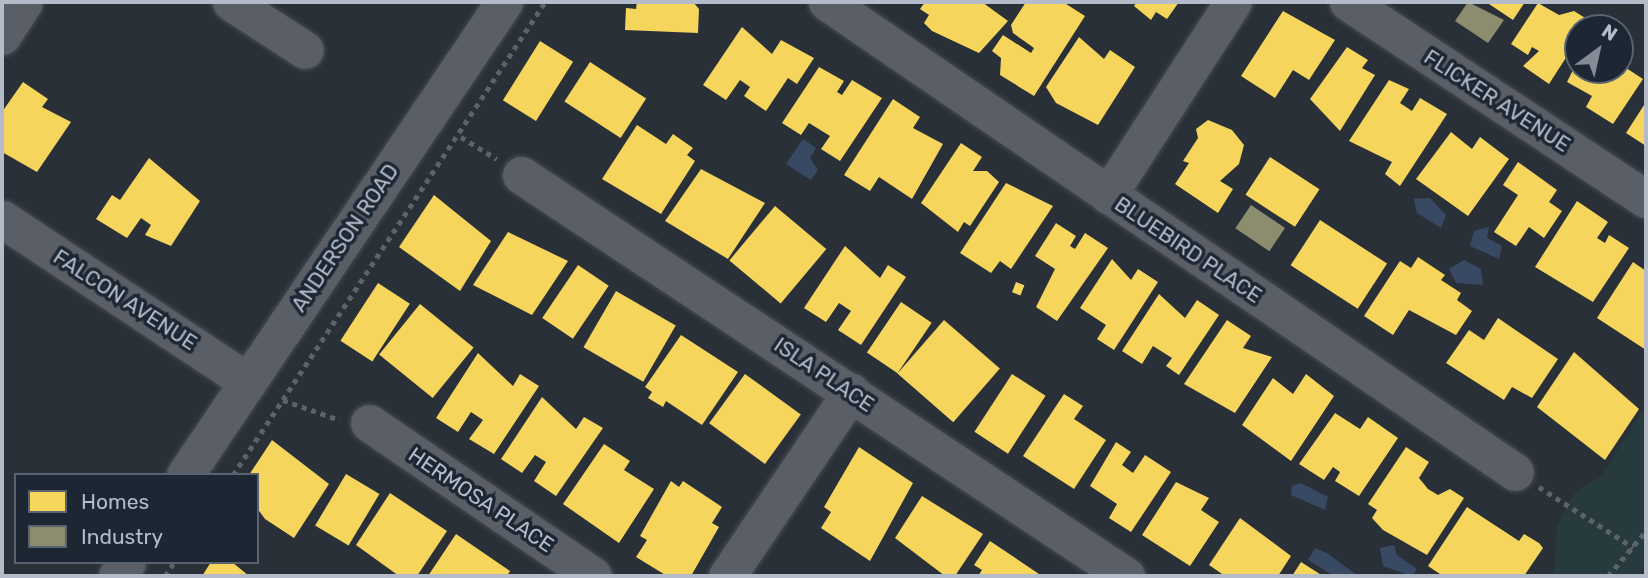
<!DOCTYPE html>
<style>
body{margin:0}
#map{position:relative;width:1648px;height:578px;overflow:hidden;background:#2a3038;font-family:Rubik,sans-serif}
div>[style]{position:absolute}
.green>*{inset:0;background:#273a3e}
.water>*{inset:0;background:#384963}
.homes>*{inset:0;background:#f6d55c;transform-origin:0 0}
.industry>*{inset:0;background:#8c8c6e;transform-origin:0 0}
.path>*{height:4.5px;margin-top:-2.25px;transform-origin:0;background:repeating-linear-gradient(90deg,#5d636a 0 5px,transparent 0 10px)}
.roads{filter:drop-shadow(0 0 2px #484c53) drop-shadow(0 0 2px #484c53)}
.minor>*{height:37px;margin:-18.5px;padding:0 18.5px;transform-origin:18.5px;border-radius:18.5px;background:#5a5e66}
span{translate:-50% -50%;white-space:nowrap;text-align:center;line-height:1.15;-webkit-text-stroke:7px #1d2633;paint-order:stroke}
.street-label{font-size:21px;color:#b4bcc9}
.frame{position:absolute;inset:0;border:4px solid #b4bcc9;pointer-events:none}
.legend{position:absolute;left:14px;top:473px;width:245px;height:91px;box-sizing:border-box;background:#1d2633;border:2px solid #59626f;margin:0;padding:9px 12px;list-style:none;font-size:21px;color:#b4bcc9}
.legend li{display:flex;align-items:center;gap:14px;height:35px}
.legend b{width:35px;border:2px solid #59626f}
.north{position:absolute;left:1564px;top:14px;width:70px;height:70px;box-sizing:border-box;background:#1d2633;border:2px solid #59626f;border-radius:50%;rotate:33deg;font-size:19px;font-weight:700;line-height:28px;text-align:center;color:#b4bcc9}
.north::after{content:'';display:block;margin:auto;width:24px;height:32px;background:#848b96;clip-path:polygon(50% 0,100% 100%,50% 72%,0 100%)}
</style>
<div id="map">
<div class="green">
<i style="clip-path:polygon(1646px 406px,1646px 563px,1638px 576px,1554px 576px,1557px 526px,1575px 492px,1600px 477px)"></i>
</div>
<div class="water">
<i style="clip-path:polygon(803px 139px,816px 148px,810px 158px,818px 170px,811px 180px,786px 164px)"></i>
<i style="clip-path:polygon(1430px 198px,1446px 215px,1441px 228px,1417px 213px,1414px 199px)"></i>
<i style="clip-path:polygon(1489px 227px,1487px 238px,1502px 246px,1499px 259px,1470px 246px,1474px 231px)"></i>
<i style="clip-path:polygon(1464px 260px,1481px 269px,1483px 285px,1456px 283px,1449px 269px)"></i>
<i style="clip-path:polygon(1301px 483px,1328px 497px,1325px 510px,1291px 495px,1292px 486px)"></i>
<i style="clip-path:polygon(1394px 545px,1397px 555px,1417px 569px,1412px 576px,1383px 566px,1380px 548px)"></i>
<i style="clip-path:polygon(1315px 548px,1327px 553px,1358px 576px,1334px 576px,1308px 560px)"></i>
</div>
<div class="homes">
<i style="clip-path:polygon(637px 2px,693px 2px,699px 9px,698px 33px,625px 30px,626px 8px,636px 9px)"></i>
<i style="clip-path:polygon(925px 2px,982px 2px,1008px 21px,979px 53px,932px 31px,924px 23px,929px 15px,920px 9px)"></i>
<i style="clip-path:polygon(1026px 2px,1063px 2px,1085px 16px,1034px 96px,1000px 75px,1001px 58px,992px 51px,1003px 35px,1031px 53px,1034px 48px,1013px 33px,1011px 25px)"></i>
<i style="clip-path:polygon(1137px 2px,1179px 2px,1167px 19px,1156px 12px,1151px 20px,1134px 6px)"></i>
<i style="clip-path:polygon(1486px 2px,1525px 2px,1513px 20px)"></i>
<i style="clip-path:polygon(1538px 3px,1559px 15px,1574px 11px,1590px 21px,1578px 28px,1578px 39px,1549px 84px,1523px 66px,1539px 51px,1532px 47px,1528px 55px,1511px 44px)"></i>
<i style="clip-path:polygon(1283px 11px,1335px 40px,1309px 80px,1293px 70px,1275px 98px,1241px 76px)"></i>
<i style="clip-path:polygon(742px 27px,772px 54px,781px 40px,814px 58px,797px 84px,788px 78px,766px 111px,744px 96px,750px 87px,740px 80px,726px 100px,703px 85px)"></i>
<i style="clip-path:polygon(1620px 35px,1630px 42px,1620px 58px)"></i>
<i style="clip-path:polygon(1079px 37px,1104px 59px,1110px 50px,1135px 67px,1098px 125px,1056px 103px,1046px 87px)"></i>
<i style="left:540px;top:41px;width:39px;height:70px;rotate:32deg"></i>
<i style="clip-path:polygon(1347px 47px,1368px 60px,1362px 68px,1375px 75px,1340px 131px,1310px 99px)"></i>
<i style="clip-path:polygon(1578px 60px,1578px 70px,1620px 70px,1620px 64px,1643px 79px,1613px 124px,1586px 107px,1592px 96px,1567px 82px)"></i>
<i style="left:590px;top:62px;width:67px;height:47px;rotate:33deg"></i>
<i style="clip-path:polygon(819px 67px,844px 81px,837px 92px,842px 95px,852px 80px,882px 98px,840px 161px,821px 149px,830px 136px,809px 123px,801px 135px,782px 123px)"></i>
<i style="clip-path:polygon(1389px 80px,1409px 89px,1400px 103px,1412px 111px,1420px 98px,1447px 114px,1400px 186px,1385px 174px,1392px 162px,1349px 141px)"></i>
<i style="clip-path:polygon(23px 82px,48px 99px,42px 107px,71px 122px,37px 172px,2px 152px,2px 112px)"></i>
<i style="clip-path:polygon(893px 99px,920px 117px,913px 128px,943px 144px,912px 199px,879px 177px,870px 191px,844px 175px)"></i>
<i style="clip-path:polygon(1646px 102px,1646px 146px,1626px 133px)"></i>
<i style="clip-path:polygon(1208px 120px,1232px 130px,1244px 145px,1239px 164px,1220px 181px,1233px 189px,1218px 213px,1175px 184px,1189px 163px,1183px 161px,1198px 138px,1196px 129px)"></i>
<i style="clip-path:polygon(637px 125px,666px 144px,673px 134px,693px 148px,687px 155px,695px 161px,661px 214px,602px 179px)"></i>
<i style="clip-path:polygon(1451px 132px,1472px 149px,1480px 137px,1509px 159px,1468px 216px,1416px 179px)"></i>
<i style="clip-path:polygon(961px 143px,982px 157px,973px 171px,987px 171px,999px 182px,970px 226px,964px 222px,958px 232px,921px 203px)"></i>
<i style="left:1270px;top:157px;width:59px;height:45px;rotate:33deg"></i>
<i style="clip-path:polygon(149px 158px,200px 201px,171px 246px,145px 235px,151px 225px,141px 218px,127px 238px,96px 219px,112px 195px,120px 200px)"></i>
<i style="clip-path:polygon(1518px 162px,1557px 190px,1549px 202px,1562px 211px,1544px 238px,1529px 227px,1516px 246px,1494px 232px,1518px 195px,1503px 185px)"></i>
<i style="clip-path:polygon(701px 169px,765px 203px,728px 259px,665px 221px)"></i>
<i style="clip-path:polygon(1006px 183px,1053px 206px,1011px 269px,1000px 261px,991px 273px,960px 253px)"></i>
<i style="clip-path:polygon(434px 195px,491px 241px,460px 291px,399px 247px)"></i>
<i style="clip-path:polygon(1577px 201px,1608px 222px,1597px 238px,1605px 243px,1609px 235px,1629px 248px,1593px 302px,1535px 267px)"></i>
<i style="left:775px;top:206px;width:67px;height:71px;rotate:40deg"></i>
<i style="left:1320px;top:220px;width:80px;height:54px;rotate:33deg"></i>
<i style="clip-path:polygon(1056px 223px,1076px 236px,1070px 246px,1075px 249px,1085px 233px,1108px 248px,1057px 321px,1036px 307px,1055px 269px,1035px 256px)"></i>
<i style="clip-path:polygon(508px 232px,568px 261px,532px 315px,473px 285px)"></i>
<i style="clip-path:polygon(845px 246px,880px 278px,888px 265px,906px 277px,861px 345px,838px 330px,851px 311px,839px 303px,826px 322px,804px 308px)"></i>
<i style="clip-path:polygon(1418px 257px,1445px 275px,1441px 280px,1461px 293px,1457px 300px,1472px 311px,1456px 335px,1409px 310px,1393px 335px,1364px 316px,1400px 261px,1411px 268px)"></i>
<i style="clip-path:polygon(1112px 259px,1131px 280px,1138px 269px,1158px 282px,1114px 350px,1097px 339px,1106px 325px,1080px 308px)"></i>
<i style="clip-path:polygon(1633px 262px,1646px 271px,1646px 350px,1597px 318px)"></i>
<i style="left:578px;top:265px;width:37px;height:64px;rotate:34deg"></i>
<i style="left:1016px;top:282px;width:9px;height:11px;rotate:21deg"></i>
<i style="left:378px;top:283px;width:38px;height:69px;rotate:33deg"></i>
<i style="left:616px;top:291px;width:69px;height:65px;rotate:30deg"></i>
<i style="clip-path:polygon(1159px 294px,1185px 318px,1197px 300px,1219px 315px,1179px 375px,1166px 366px,1172px 358px,1153px 346px,1142px 364px,1122px 351px)"></i>
<i style="left:901px;top:302px;width:37px;height:61px;rotate:34deg"></i>
<i style="left:420px;top:304px;width:69px;height:65px;rotate:39deg"></i>
<i style="clip-path:polygon(1498px 318px,1558px 359px,1532px 398px,1512px 387px,1504px 400px,1446px 363px,1469px 330px,1484px 340px)"></i>
<i style="left:944px;top:320px;width:74px;height:71px;rotate:41deg"></i>
<i style="clip-path:polygon(1227px 320px,1251px 336px,1243px 348px,1272px 357px,1235px 413px,1184px 384px)"></i>
<i style="clip-path:polygon(681px 335px,738px 372px,702px 425px,666px 401px,663px 407px,648px 398px,652px 392px,645px 387px)"></i>
<i style="clip-path:polygon(1574px 352px,1639px 409px,1605px 460px,1537px 407px)"></i>
<i style="clip-path:polygon(478px 353px,513px 386px,520px 374px,539px 386px,494px 454px,469px 439px,483px 420px,471px 412px,458px 432px,436px 418px)"></i>
<i style="left:745px;top:374px;width:69px;height:61px;rotate:36deg"></i>
<i style="left:1012px;top:374px;width:40px;height:69px;rotate:33deg"></i>
<i style="clip-path:polygon(1306px 374px,1334px 396px,1291px 461px,1242px 425px,1273px 378px,1293px 394px)"></i>
<i style="clip-path:polygon(1064px 394px,1083px 406px,1074px 419px,1106px 440px,1074px 489px,1023px 456px)"></i>
<i style="clip-path:polygon(542px 397px,576px 429px,584px 417px,603px 428px,556px 496px,534px 481px,546px 462px,535px 455px,522px 473px,501px 459px)"></i>
<i style="clip-path:polygon(1335px 413px,1360px 429px,1368px 417px,1398px 438px,1359px 496px,1335px 481px,1340px 472px,1333px 467px,1324px 480px,1299px 464px)"></i>
<i style="clip-path:polygon(272px 440px,329px 484px,294px 538px,265px 519px,257px 508px,257px 475px,249px 475px)"></i>
<i style="clip-path:polygon(1116px 442px,1131px 452px,1122px 465px,1133px 473px,1145px 455px,1171px 472px,1131px 532px,1109px 518px,1117px 504px,1090px 486px)"></i>
<i style="clip-path:polygon(604px 444px,630px 461px,624px 470px,654px 489px,619px 543px,563px 504px)"></i>
<i style="clip-path:polygon(859px 447px,913px 483px,870px 561px,821px 528px,831px 512px,824px 507px)"></i>
<i style="clip-path:polygon(1406px 447px,1429px 462px,1419px 478px,1428px 489px,1438px 495px,1450px 489px,1464px 498px,1427px 555px,1383px 530px,1372px 518px,1377px 510px,1368px 504px)"></i>
<i style="left:346px;top:474px;width:39px;height:60px;rotate:31deg"></i>
<i style="clip-path:polygon(671px 481px,679px 487px,683px 481px,722px 507px,712px 523px,719px 527px,691px 576px,667px 576px,636px 557px,647px 540px,640px 536px)"></i>
<i style="clip-path:polygon(1176px 482px,1209px 498px,1201px 510px,1219px 522px,1190px 566px,1142px 535px)"></i>
<i style="clip-path:polygon(390px 493px,447px 531px,417px 576px,399px 576px,356px 545px)"></i>
<i style="clip-path:polygon(922px 496px,983px 534px,955px 576px,945px 576px,895px 538px)"></i>
<i style="clip-path:polygon(1467px 507px,1519px 541px,1524px 534px,1539px 543px,1543px 548px,1524px 576px,1443px 576px,1428px 566px)"></i>
<i style="clip-path:polygon(1240px 518px,1291px 556px,1278px 576px,1225px 576px,1209px 565px)"></i>
<i style="clip-path:polygon(456px 534px,510px 571px,507px 576px,428px 576px)"></i>
<i style="clip-path:polygon(990px 541px,1042px 576px,978px 576px,982px 570px,974px 565px)"></i>
<i style="clip-path:polygon(211px 562px,232px 562px,249px 576px,202px 576px)"></i>
<i style="clip-path:polygon(1301px 562px,1323px 576px,1292px 576px)"></i>
</div>
<div class="industry">
<i style="clip-path:polygon(1468px 2px,1504px 20px,1488px 43px,1455px 21px)"></i>
<i style="left:1251px;top:205px;width:41px;height:28px;rotate:34deg"></i>
</div>
<div class="path">
<i style="left:461px;top:137px;width:42px;rotate:31.4deg"></i>
<i style="left:283px;top:400px;width:60px;rotate:19.3deg"></i>
<i style="left:233px;top:475px;width:567px;rotate:-56.59deg"></i>
<i style="left:1539px;top:487px;width:112px;rotate:32.6deg"></i>
<i style="left:165px;top:576px;width:17px;rotate:-57deg"></i>
<i style="left:1608px;top:576px;width:59px;rotate:-49.8deg"></i>
</div>
<div class="roads">
<div class="minor">
<i style="left:231px;top:2px;width:88px;rotate:33deg"></i>
<i style="left:827px;top:2px;width:833px;rotate:34.34deg"></i>
<i style="left:1348px;top:2px;width:357px;rotate:33.5deg"></i>
<i style="left:2px;top:36px;width:40px;rotate:-57.1deg"></i>
<i style="left:521px;top:175px;width:726px;rotate:33.54deg"></i>
<i style="left:1108px;top:195px;width:230px;rotate:-57.1deg"></i>
<i style="left:2px;top:219px;width:295px;rotate:33.5deg"></i>
<i style="left:369px;top:423px;width:271px;rotate:34.3deg"></i>
<i style="left:185px;top:475px;width:571px;rotate:-56deg"></i>
<i style="left:117px;top:576px;width:17px;rotate:-54deg"></i>
<i style="left:727px;top:576px;width:222px;rotate:-56deg"></i>
</div>
</div>
<div class="street-label">
<span style="left:1497px;top:101px;rotate:33deg">FLICKER AVENUE</span>
<span style="left:345px;top:238px;rotate:-56deg">ANDERSON ROAD</span>
<span style="left:1188px;top:250px;rotate:34deg">BLUEBIRD PLACE</span>
<span style="left:125px;top:300px;rotate:33deg">FALCON AVENUE</span>
<span style="left:824px;top:375px;rotate:34deg">ISLA PLACE</span>
<span style="left:481px;top:500px;rotate:34deg">HERMOSA PLACE</span>
</div>
<div class="frame"></div>
<ul class="legend">
<li><b style="height:19px;background:#f6d55c"></b>Homes</li>
<li><b style="height:19px;background:#8c8c6e"></b>Industry</li>
</ul>
<div class="north">N</div>
</div>
